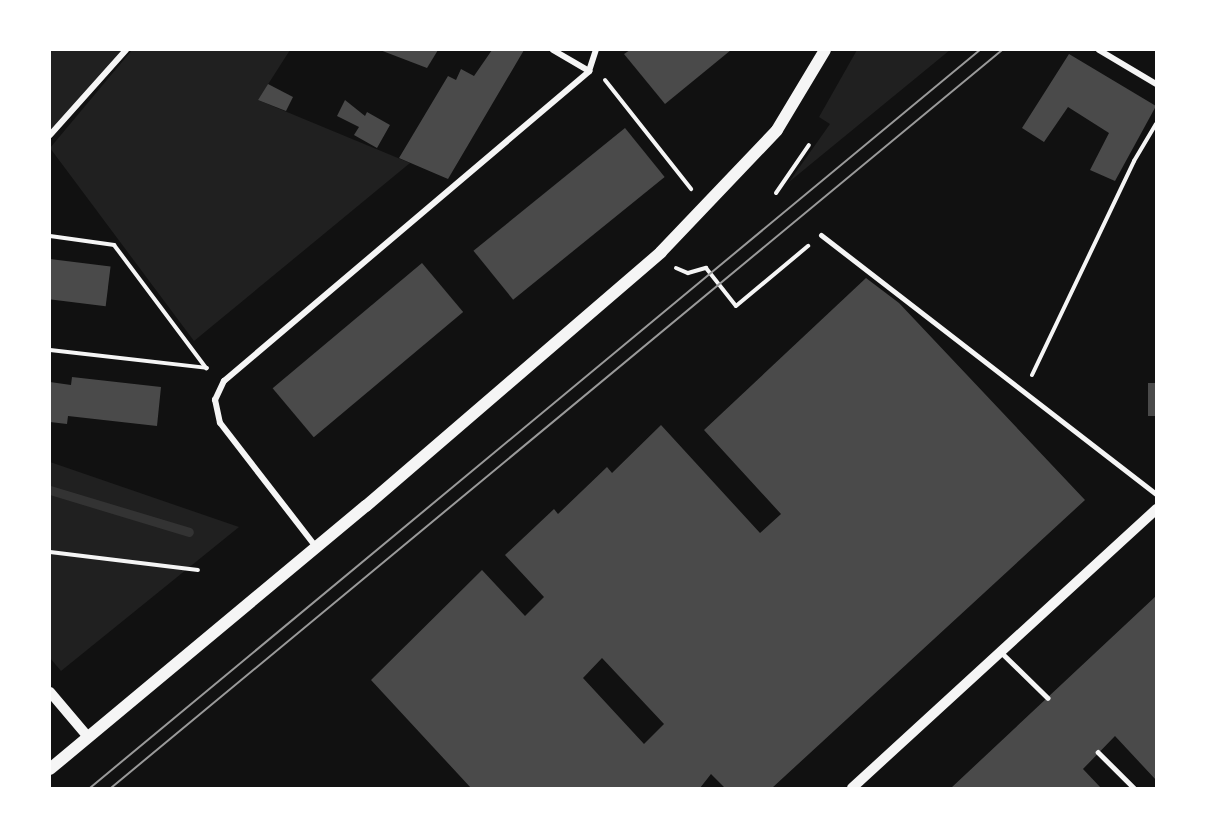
<!DOCTYPE html>
<style>
body{margin:0}
#map{position:relative;width:1206px;height:838px;overflow:hidden;background:#111;font-family:"Playfair Display",serif}
div>[style]{position:absolute}
.green>*{inset:0;background:#202020}
.stream>*{height:9px;margin:-4.5px;padding:0 4.5px;transform-origin:4.5px;border-radius:4.5px;background:#333}
.building>*{inset:0;background:#4a4a4a;transform-origin:0 0}
.path>*{height:4px;margin:-2px;padding:0 2px;transform-origin:2px;border-radius:2px;background:#f5f5f5}
.service>*{height:4.5px;margin:-2.25px;padding:0 2.25px;transform-origin:2.25px;border-radius:2.25px;background:#f5f5f5}
.pedestrian>*{height:5px;margin:-2.5px;padding:0 2.5px;transform-origin:2.5px;border-radius:2.5px;background:#f5f5f5}
.minor>*{height:6px;margin:-3px;padding:0 3px;transform-origin:3px;border-radius:3px;background:#f5f5f5}
.tertiary>*{height:10px;margin:-5px;padding:0 5px;transform-origin:5px;border-radius:5px;background:#f5f5f5}
.secondary>*{height:12px;margin:-6px;padding:0 6px;transform-origin:6px;border-radius:6px;background:#f5f5f5}
.tram>*{height:1.5px;margin:-0.75px;padding:0 0.75px;transform-origin:0.75px;border-radius:0.75px;background:#9a9a9a}
span{translate:-50% -50%;white-space:nowrap;text-align:center;line-height:1.15;-webkit-text-stroke:5px #fff;paint-order:stroke}
.frame{position:absolute;inset:0;border:51px solid #fff;pointer-events:none}
</style>
<div id="map">
<div class="green">
<i style="clip-path:polygon(50px 50px,126px 50px,50px 135px)"></i>
<i style="clip-path:polygon(132px 50px,290px 50px,258px 100px,410px 163px,194px 341px,50px 148px)"></i>
<i style="clip-path:polygon(857px 50px,950px 50px,789px 182px,830px 124px,819px 117px)"></i>
<i style="clip-path:polygon(50px 462px,239px 527px,61px 671px,50px 658px)"></i>
</div>
<div class="stream">
<i style="left:50px;top:490px;width:145px;rotate:16.8deg"></i>
</div>
<div class="building">
<i style="clip-path:polygon(380px 50px,438px 50px,427px 68px)"></i>
<i style="clip-path:polygon(492px 50px,524px 50px,448px 179px,399px 158px,448px 76px,456px 80px,461px 69px,474px 76px)"></i>
<i style="clip-path:polygon(630px 50px,731px 50px,665px 104px,624px 54px)"></i>
<i style="clip-path:polygon(1069px 54px,1156px 106px,1115px 181px,1090px 170px,1109px 133px,1068px 107px,1044px 142px,1022px 128px)"></i>
<i style="clip-path:polygon(268px 84px,293px 97px,286px 111px,258px 100px)"></i>
<i style="clip-path:polygon(345px 100px,365px 116px,367px 112px,390px 125px,377px 148px,354px 135px,359px 127px,337px 116px)"></i>
<i style="left:625px;top:128px;width:63px;height:195px;rotate:51deg"></i>
<i style="left:50px;top:259px;width:61px;height:40px;rotate:7deg"></i>
<i style="left:422px;top:263px;width:64px;height:195px;rotate:50deg"></i>
<i style="clip-path:polygon(evenodd,866px 278px,899px 303px,1085px 500px,772px 788px,725px 788px,711px 774px,700px 788px,471px 788px,371px 680px,482px 570px,525px 616px,544px 597px,505px 555px,554px 509px,558px 514px,607px 467px,612px 473px,661px 425px,760px 533px,781px 514px,704px 430px,866px 278px,602px 658px,664px 724px,644px 744px,583px 678px,602px 658px)"></i>
<i style="clip-path:polygon(72px 377px,161px 387px,157px 426px,68px 416px,67px 424px,50px 422px,50px 382px,71px 385px)"></i>
<i style="left:1148px;top:383px;width:8px;height:33px"></i>
<i style="clip-path:polygon(1156px 596px,1156px 780px,1115px 736px,1083px 769px,1101px 788px,951px 788px)"></i>
</div>
<div class="path">
<i style="left:605px;top:80px;width:139px;rotate:51.7deg"></i>
<i style="left:776px;top:193px;width:58px;rotate:-55.5deg"></i>
<i style="left:50px;top:236px;width:65px;rotate:8deg"></i>
<i style="left:114px;top:245px;width:154px;rotate:53.2deg"></i>
<i style="left:676px;top:268px;width:13px;rotate:23deg"></i>
<i style="left:688px;top:273px;width:19px;rotate:-16deg"></i>
<i style="left:706px;top:268px;width:48px;rotate:51.7deg"></i>
<i style="left:736px;top:306px;width:94px;rotate:-39.8deg"></i>
<i style="left:50px;top:350px;width:158px;rotate:6.5deg"></i>
<i style="left:1032px;top:375px;width:237px;rotate:-64.5deg"></i>
<i style="left:1134px;top:161px;width:43px;rotate:-59.3deg"></i>
<i style="left:50px;top:552px;width:149px;rotate:6.9deg"></i>
</div>
<div class="service">
<i style="left:1002px;top:653px;width:64px;rotate:44.4deg"></i>
<i style="left:1098px;top:752px;width:51px;rotate:45deg"></i>
</div>
<div class="pedestrian">
<i style="left:821px;top:235px;width:423px;rotate:37.7deg"></i>
</div>
<div class="minor">
<i style="left:553px;top:50px;width:42px;rotate:30.3deg"></i>
<i style="left:1099px;top:50px;width:66px;rotate:30.8deg"></i>
<i style="left:50px;top:135px;width:114px;rotate:-48.2deg"></i>
<i style="left:316px;top:547px;width:157px;rotate:-127.7deg"></i>
<i style="left:220px;top:423px;width:24px;rotate:-102deg"></i>
<i style="left:215px;top:400px;width:21px;rotate:-65deg"></i>
<i style="left:224px;top:381px;width:479px;rotate:-40.3deg"></i>
<i style="left:589px;top:71px;width:22px;rotate:-72deg"></i>
</div>
<div class="tertiary">
<i style="left:50px;top:692px;width:59px;rotate:49.8deg"></i>
<i style="left:852px;top:788px;width:413px;rotate:-42.5deg"></i>
</div>
<div class="secondary">
<i style="left:50px;top:769px;width:411px;rotate:-39.8deg"></i>
<i style="left:366px;top:506px;width:389px;rotate:-40.7deg"></i>
<i style="left:661px;top:252px;width:168px;rotate:-46.4deg"></i>
<i style="left:777px;top:130px;width:93px;rotate:-59deg"></i>
</div>
<div class="tram">
<i style="left:90px;top:788px;width:1156px;rotate:-39.67deg"></i>
<i style="left:111px;top:788px;width:1157px;rotate:-39.63deg"></i>
</div>
<div class="frame"></div>
</div>
